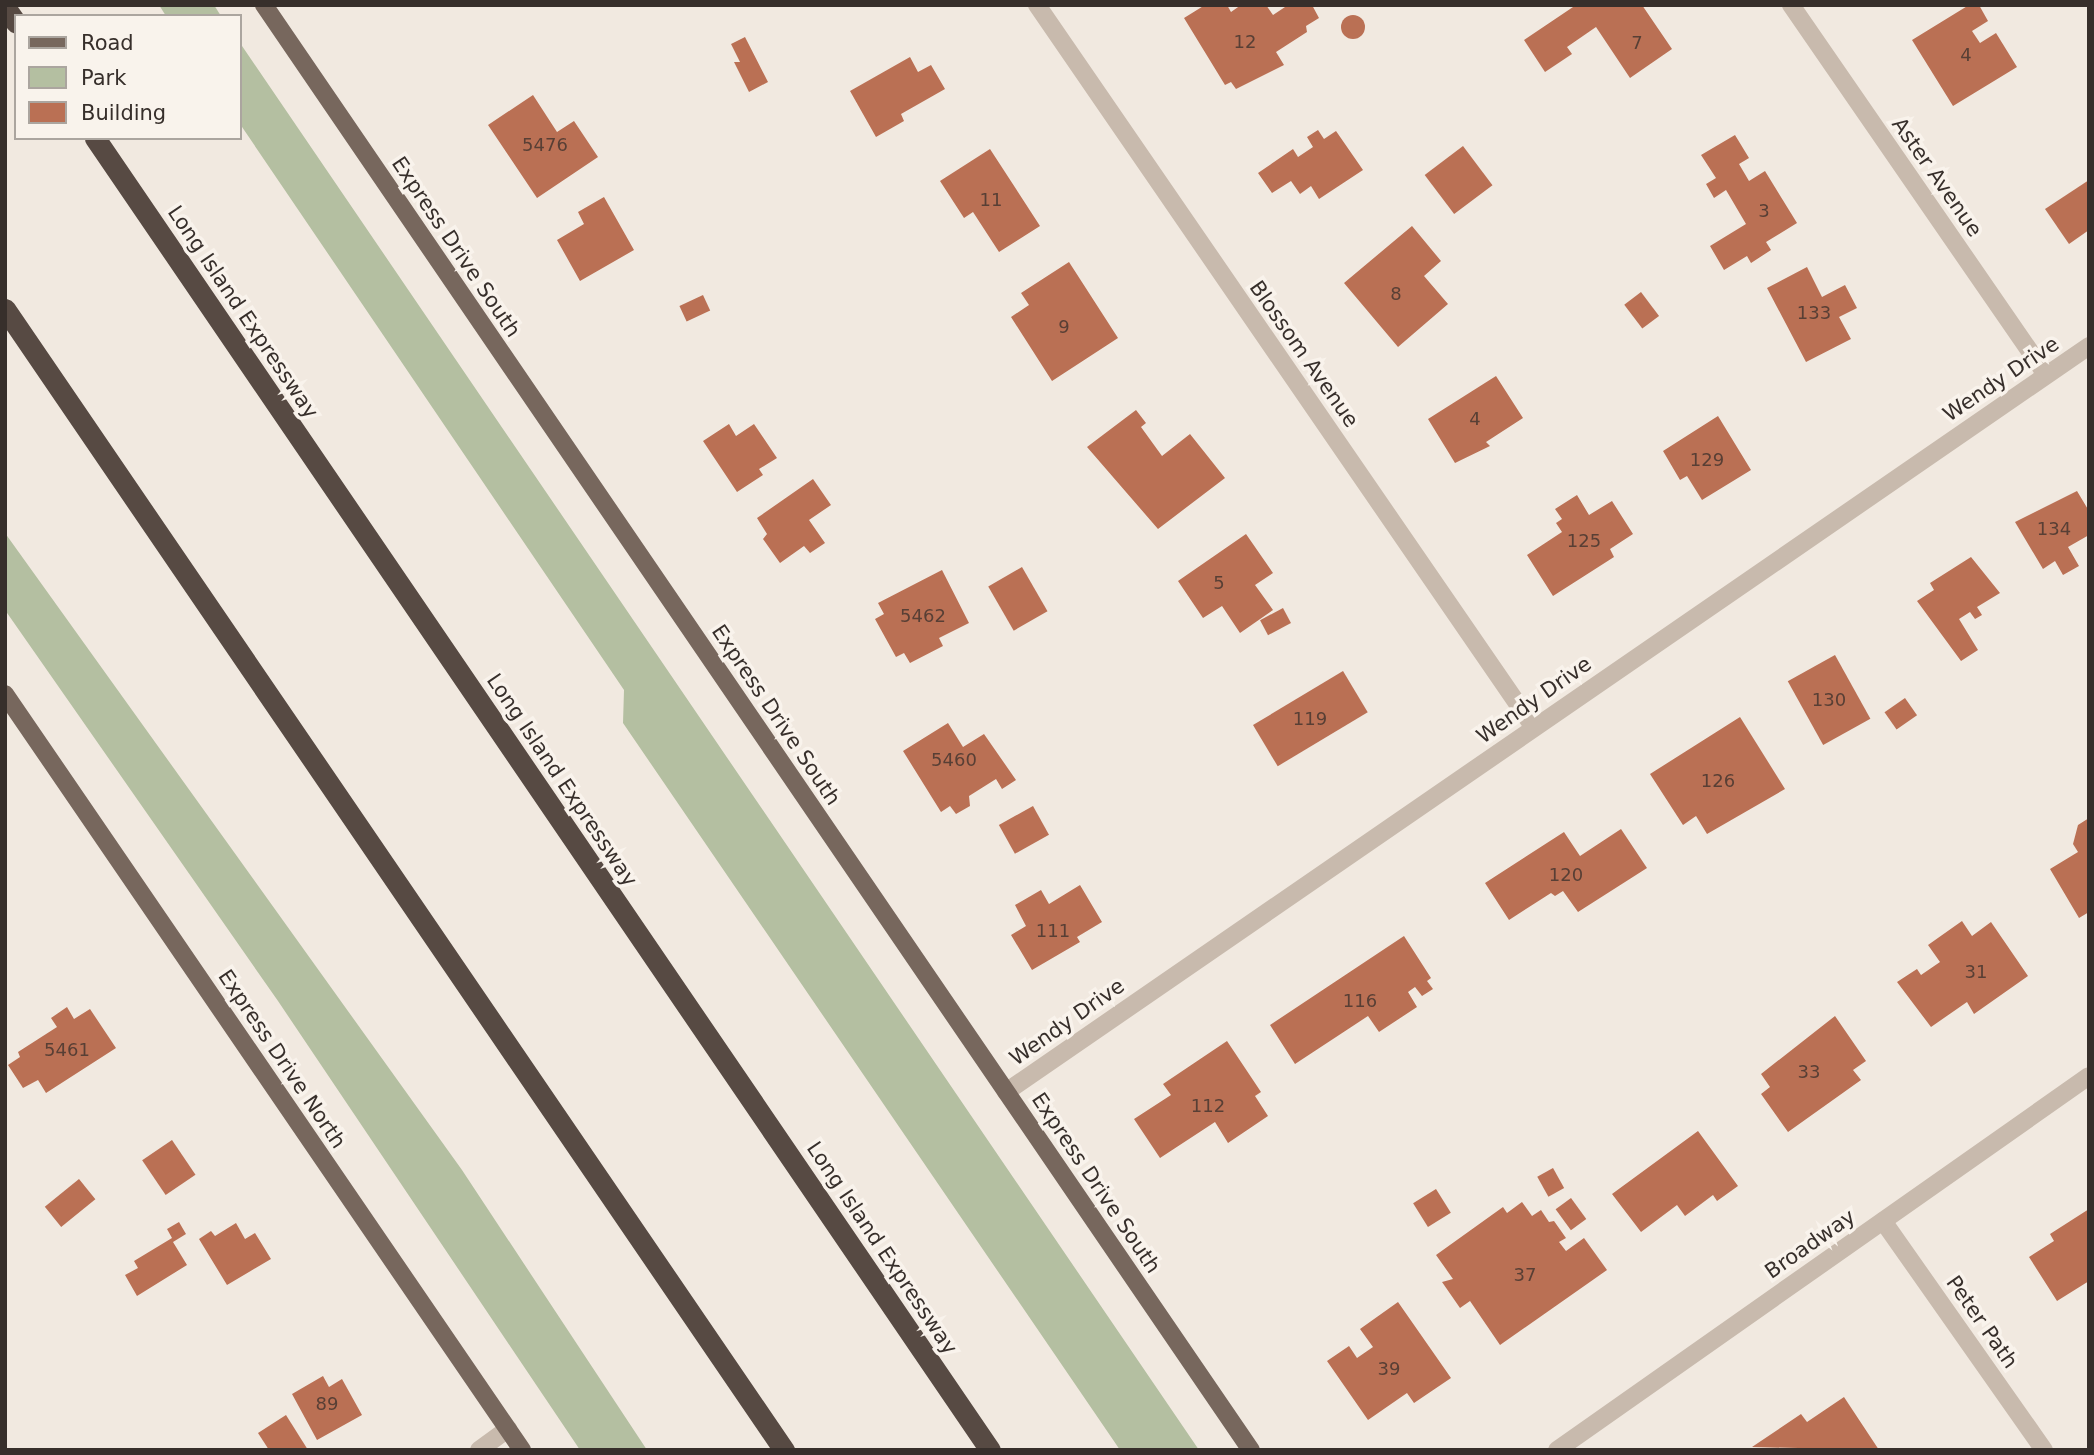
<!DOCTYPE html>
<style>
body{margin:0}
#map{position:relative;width:2094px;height:1455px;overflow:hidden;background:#f1e9e0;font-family:"DejaVu Sans",sans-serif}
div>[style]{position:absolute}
.green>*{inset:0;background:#b4bfa1}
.building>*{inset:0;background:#ba7054;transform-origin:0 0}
.round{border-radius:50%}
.minor>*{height:18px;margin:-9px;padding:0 9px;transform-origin:9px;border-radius:9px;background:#c8baad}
.major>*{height:18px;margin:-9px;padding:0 9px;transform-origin:9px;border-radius:9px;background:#77675d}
.highway>*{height:21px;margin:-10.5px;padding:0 10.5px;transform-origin:10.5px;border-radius:10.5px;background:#574a43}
span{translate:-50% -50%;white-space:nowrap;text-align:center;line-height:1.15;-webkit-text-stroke:7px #f9f3ec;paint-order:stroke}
.number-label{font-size:18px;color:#583f35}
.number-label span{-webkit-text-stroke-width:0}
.street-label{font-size:21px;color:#372f2b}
.frame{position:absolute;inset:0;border:7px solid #372f2b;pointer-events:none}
.legend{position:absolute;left:14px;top:14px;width:228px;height:126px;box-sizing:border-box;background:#f9f3ec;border:2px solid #aba59f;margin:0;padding:9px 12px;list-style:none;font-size:21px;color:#372f2b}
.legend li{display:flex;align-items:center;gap:14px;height:35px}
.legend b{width:35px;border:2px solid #aba59f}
</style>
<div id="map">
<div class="green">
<i style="clip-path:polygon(159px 5px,214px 5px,221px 16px,166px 16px)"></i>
<i style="clip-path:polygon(240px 43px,1199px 1450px,1120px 1450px,623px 723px,624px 690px,240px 124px)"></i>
<i style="clip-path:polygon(5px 533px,462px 1170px,647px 1450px,580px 1450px,278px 1001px,5px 610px)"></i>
</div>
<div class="building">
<i style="clip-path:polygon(1205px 5px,1227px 5px,1231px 12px,1241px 5px,1266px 5px,1273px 15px,1288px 5px,1312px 5px,1319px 18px,1306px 26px,1307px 32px,1276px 52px,1284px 65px,1236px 89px,1231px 82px,1225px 85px,1184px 18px)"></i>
<i style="clip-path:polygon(1576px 5px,1642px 5px,1672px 49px,1630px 78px,1596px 27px,1567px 47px,1572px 54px,1545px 72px,1524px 40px)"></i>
<i style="clip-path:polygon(1969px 5px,1979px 5px,1988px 21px,1972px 31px,1980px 43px,1996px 33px,2017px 67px,1953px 106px,1912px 40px)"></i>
<i class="round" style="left:1341px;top:15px;width:24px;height:24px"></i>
<i style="clip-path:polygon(745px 37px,768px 82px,749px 92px,734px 62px,740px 62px,731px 44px)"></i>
<i style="clip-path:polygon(910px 57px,918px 72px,931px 65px,945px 89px,901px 114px,904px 121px,876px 137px,850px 91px)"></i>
<i style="clip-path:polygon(533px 95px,557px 132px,574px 121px,598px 157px,537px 198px,488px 125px)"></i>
<i style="clip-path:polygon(1318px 130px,1324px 139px,1336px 131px,1363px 170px,1319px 199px,1311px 186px,1300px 194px,1291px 181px,1272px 193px,1258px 173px,1293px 149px,1298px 157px,1313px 147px,1307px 137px)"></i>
<i style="clip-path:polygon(1735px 135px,1749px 158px,1739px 164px,1749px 181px,1765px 171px,1797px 223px,1766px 242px,1771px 250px,1751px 263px,1747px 256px,1724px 270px,1710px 246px,1746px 224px,1726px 190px,1714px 198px,1706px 184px,1716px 178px,1701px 155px)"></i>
<i style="left:1463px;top:146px;width:49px;height:48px;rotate:53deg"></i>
<i style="clip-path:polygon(990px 149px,1040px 226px,999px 252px,973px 212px,964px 218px,940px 181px)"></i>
<i style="clip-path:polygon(2089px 180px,2089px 230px,2069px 244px,2045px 209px)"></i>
<i style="clip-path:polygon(604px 197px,634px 250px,580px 281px,557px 240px,584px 224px,578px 212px)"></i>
<i style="clip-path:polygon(1412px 226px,1441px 261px,1424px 276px,1448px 304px,1398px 347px,1344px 283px)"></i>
<i style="clip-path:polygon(1069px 262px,1118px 338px,1052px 381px,1011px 317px,1029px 305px,1021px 293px)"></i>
<i style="clip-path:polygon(1807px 267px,1822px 297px,1845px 285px,1857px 308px,1839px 317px,1851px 339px,1806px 362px,1767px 288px)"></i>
<i style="left:1641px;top:292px;width:30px;height:21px;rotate:53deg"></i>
<i style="left:703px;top:295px;width:17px;height:26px;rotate:65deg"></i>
<i style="clip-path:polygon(1496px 376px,1523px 418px,1486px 442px,1490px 446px,1455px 463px,1428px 419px)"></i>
<i style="clip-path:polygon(1136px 410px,1146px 423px,1141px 427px,1162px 456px,1190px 434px,1225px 478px,1158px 529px,1087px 447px)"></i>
<i style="clip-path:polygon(1718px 416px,1751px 470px,1702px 500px,1687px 476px,1680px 480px,1663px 451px)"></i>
<i style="clip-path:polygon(729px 424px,736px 436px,754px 424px,777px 458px,759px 469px,763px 475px,737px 492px,703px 441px)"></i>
<i style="clip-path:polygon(813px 479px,831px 505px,809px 520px,825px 543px,810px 553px,804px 546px,780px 563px,763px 539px,767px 534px,757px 518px)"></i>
<i style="clip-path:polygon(2077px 491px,2089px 511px,2089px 535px,2068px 547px,2079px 566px,2063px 575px,2055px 561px,2043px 569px,2015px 522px)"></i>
<i style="clip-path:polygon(1577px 495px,1589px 515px,1612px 501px,1633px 534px,1610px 549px,1614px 557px,1553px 596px,1527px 555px,1562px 532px,1556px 523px,1562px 519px,1555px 509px)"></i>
<i style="clip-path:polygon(1246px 534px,1273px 573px,1255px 585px,1273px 610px,1240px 633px,1222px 606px,1203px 618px,1178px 581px)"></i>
<i style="clip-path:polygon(1971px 557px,2000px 593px,1977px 607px,1982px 615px,1975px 619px,1970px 612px,1959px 619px,1978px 650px,1961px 661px,1917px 601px,1934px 590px,1930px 583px)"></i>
<i style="left:1022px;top:567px;width:51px;height:39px;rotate:60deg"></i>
<i style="clip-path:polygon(942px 570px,969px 623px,939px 638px,943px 646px,910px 663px,904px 653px,896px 657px,875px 619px,884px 614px,878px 603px)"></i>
<i style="left:1283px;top:608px;width:17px;height:26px;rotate:62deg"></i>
<i style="left:1835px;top:655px;width:73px;height:54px;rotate:61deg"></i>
<i style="left:1343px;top:671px;width:48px;height:105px;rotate:59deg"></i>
<i style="left:1905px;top:698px;width:21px;height:25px;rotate:55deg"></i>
<i style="clip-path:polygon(1740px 717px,1785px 789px,1707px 834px,1696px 816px,1683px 825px,1650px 774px)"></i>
<i style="clip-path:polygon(948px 723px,963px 747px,984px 734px,1016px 780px,1002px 789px,996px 779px,969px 796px,970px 806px,956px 814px,950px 806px,941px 812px,903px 751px)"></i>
<i style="left:1033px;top:806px;width:33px;height:39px;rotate:61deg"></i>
<i style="clip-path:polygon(2089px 818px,2089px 912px,2079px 918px,2050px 869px,2078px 852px,2073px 844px,2078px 825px)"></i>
<i style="clip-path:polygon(1621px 829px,1647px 868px,1578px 912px,1563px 891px,1555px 896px,1551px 893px,1509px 920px,1485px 883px,1564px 832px,1580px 856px)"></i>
<i style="clip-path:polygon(1080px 885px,1102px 922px,1077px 937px,1080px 942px,1032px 970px,1011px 935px,1026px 926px,1015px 905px,1041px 890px,1049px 904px)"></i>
<i style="clip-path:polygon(1962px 921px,1972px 936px,1991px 922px,2028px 976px,1974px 1014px,1967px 1002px,1931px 1027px,1897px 982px,1917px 969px,1921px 975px,1940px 962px,1928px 945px)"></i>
<i style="clip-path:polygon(1404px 936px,1431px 978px,1427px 981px,1433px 989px,1422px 996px,1415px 987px,1408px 992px,1417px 1007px,1379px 1032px,1368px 1016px,1295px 1064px,1270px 1025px)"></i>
<i style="clip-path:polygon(67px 1007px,74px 1019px,90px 1009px,116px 1048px,46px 1093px,38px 1080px,23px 1088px,8px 1065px,20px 1057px,18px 1052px,57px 1027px,51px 1018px)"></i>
<i style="clip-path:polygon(1835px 1016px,1866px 1061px,1853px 1070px,1861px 1080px,1788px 1132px,1761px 1094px,1770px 1087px,1761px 1074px)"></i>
<i style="clip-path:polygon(1227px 1041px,1261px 1092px,1255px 1096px,1268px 1116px,1228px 1143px,1215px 1122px,1160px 1158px,1134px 1119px,1171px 1095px,1163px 1084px)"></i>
<i style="clip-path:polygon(1698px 1131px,1738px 1186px,1717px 1201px,1713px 1195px,1685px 1216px,1677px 1205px,1641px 1232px,1612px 1194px)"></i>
<i style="left:172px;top:1140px;width:42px;height:36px;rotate:56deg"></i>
<i style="left:1553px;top:1168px;width:23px;height:18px;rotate:61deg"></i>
<i style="left:79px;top:1179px;width:26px;height:44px;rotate:51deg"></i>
<i style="left:1436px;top:1189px;width:28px;height:27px;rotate:58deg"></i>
<i style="left:1571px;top:1198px;width:26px;height:19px;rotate:54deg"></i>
<i style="clip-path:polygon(1522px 1202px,1532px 1216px,1541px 1210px,1549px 1222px,1554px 1221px,1566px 1238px,1559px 1242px,1566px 1251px,1584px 1238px,1607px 1270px,1500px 1345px,1470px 1301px,1460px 1308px,1442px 1282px,1453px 1279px,1436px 1255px,1503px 1207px,1507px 1213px)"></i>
<i style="clip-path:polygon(2089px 1209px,2089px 1281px,2057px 1301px,2029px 1257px,2054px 1241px,2050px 1234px)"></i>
<i style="clip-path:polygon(179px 1222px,186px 1234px,173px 1242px,187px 1265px,137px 1296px,125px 1275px,138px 1268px,134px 1261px,172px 1238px,167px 1229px)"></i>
<i style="clip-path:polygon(236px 1223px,245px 1239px,255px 1233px,271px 1259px,227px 1285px,199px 1239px,211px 1231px,215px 1236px)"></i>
<i style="clip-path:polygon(1398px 1302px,1451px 1378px,1414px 1403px,1407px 1393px,1368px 1420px,1327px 1361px,1349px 1346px,1357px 1358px,1373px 1347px,1360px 1329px)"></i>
<i style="clip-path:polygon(323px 1376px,329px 1387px,342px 1379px,362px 1415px,317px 1440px,292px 1394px)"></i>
<i style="clip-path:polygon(1844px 1397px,1879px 1450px,1752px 1447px,1801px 1414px,1807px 1422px)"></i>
<i style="clip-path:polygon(286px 1415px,308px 1450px,269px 1450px,258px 1433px)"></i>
</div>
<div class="minor">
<i style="left:1037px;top:5px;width:877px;rotate:55.49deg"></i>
<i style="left:1791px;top:5px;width:449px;rotate:55.4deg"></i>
<i style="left:1006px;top:1092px;width:1315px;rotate:-34.56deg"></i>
<i style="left:1883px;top:1221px;width:280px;rotate:54.9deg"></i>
<i style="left:479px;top:1450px;width:36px;rotate:-36deg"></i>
<i style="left:1557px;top:1450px;width:650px;rotate:-35.11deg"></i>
</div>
<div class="major">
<i style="left:264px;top:5px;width:1750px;rotate:55.67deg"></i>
<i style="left:5px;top:694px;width:916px;rotate:55.63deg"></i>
</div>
<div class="highway">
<i style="left:5px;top:7px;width:19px;rotate:55deg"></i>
<i style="left:95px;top:138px;width:1588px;rotate:55.7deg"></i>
<i style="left:5px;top:309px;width:1382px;rotate:55.68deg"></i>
</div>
<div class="number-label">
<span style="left:1245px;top:42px">12</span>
<span style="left:1637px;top:43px">7</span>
<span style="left:1966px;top:55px">4</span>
<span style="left:545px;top:145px">5476</span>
<span style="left:991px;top:200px">11</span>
<span style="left:1764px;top:211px">3</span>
<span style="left:1396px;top:294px">8</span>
<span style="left:1814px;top:313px">133</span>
<span style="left:1064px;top:327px">9</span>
<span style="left:1475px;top:419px">4</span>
<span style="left:1707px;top:460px">129</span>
<span style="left:2054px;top:529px">134</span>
<span style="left:1584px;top:541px">125</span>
<span style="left:1219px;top:583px">5</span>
<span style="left:923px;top:616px">5462</span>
<span style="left:1829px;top:700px">130</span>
<span style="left:1310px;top:719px">119</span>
<span style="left:954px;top:760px">5460</span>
<span style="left:1718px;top:781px">126</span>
<span style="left:1566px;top:875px">120</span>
<span style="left:1053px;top:931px">111</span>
<span style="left:1976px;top:972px">31</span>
<span style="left:1360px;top:1001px">116</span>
<span style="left:67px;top:1050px">5461</span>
<span style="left:1809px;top:1072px">33</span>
<span style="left:1208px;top:1106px">112</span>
<span style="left:1525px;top:1275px">37</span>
<span style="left:1389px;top:1369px">39</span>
<span style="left:327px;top:1404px">89</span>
</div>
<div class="street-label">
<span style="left:1937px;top:177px;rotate:55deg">Aster Avenue</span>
<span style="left:456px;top:247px;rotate:56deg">Express Drive South</span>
<span style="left:243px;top:312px;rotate:56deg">Long Island Expressway</span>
<span style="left:1304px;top:354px;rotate:55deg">Blossom Avenue</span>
<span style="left:2001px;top:379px;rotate:-34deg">Wendy Drive</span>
<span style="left:1534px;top:700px;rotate:-35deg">Wendy Drive</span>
<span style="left:776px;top:715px;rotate:56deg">Express Drive South</span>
<span style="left:562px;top:780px;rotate:56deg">Long Island Expressway</span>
<span style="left:1067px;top:1022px;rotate:-35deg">Wendy Drive</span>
<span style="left:282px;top:1059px;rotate:56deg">Express Drive North</span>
<span style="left:1096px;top:1183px;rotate:56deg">Express Drive South</span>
<span style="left:1810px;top:1244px;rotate:-35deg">Broadway</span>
<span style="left:882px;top:1248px;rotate:56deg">Long Island Expressway</span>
<span style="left:1982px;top:1322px;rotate:55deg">Peter Path</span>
</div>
<div class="frame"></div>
<ul class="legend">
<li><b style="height:9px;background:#77675d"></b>Road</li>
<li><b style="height:19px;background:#b4bfa1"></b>Park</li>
<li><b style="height:19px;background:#ba7054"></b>Building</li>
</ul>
</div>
